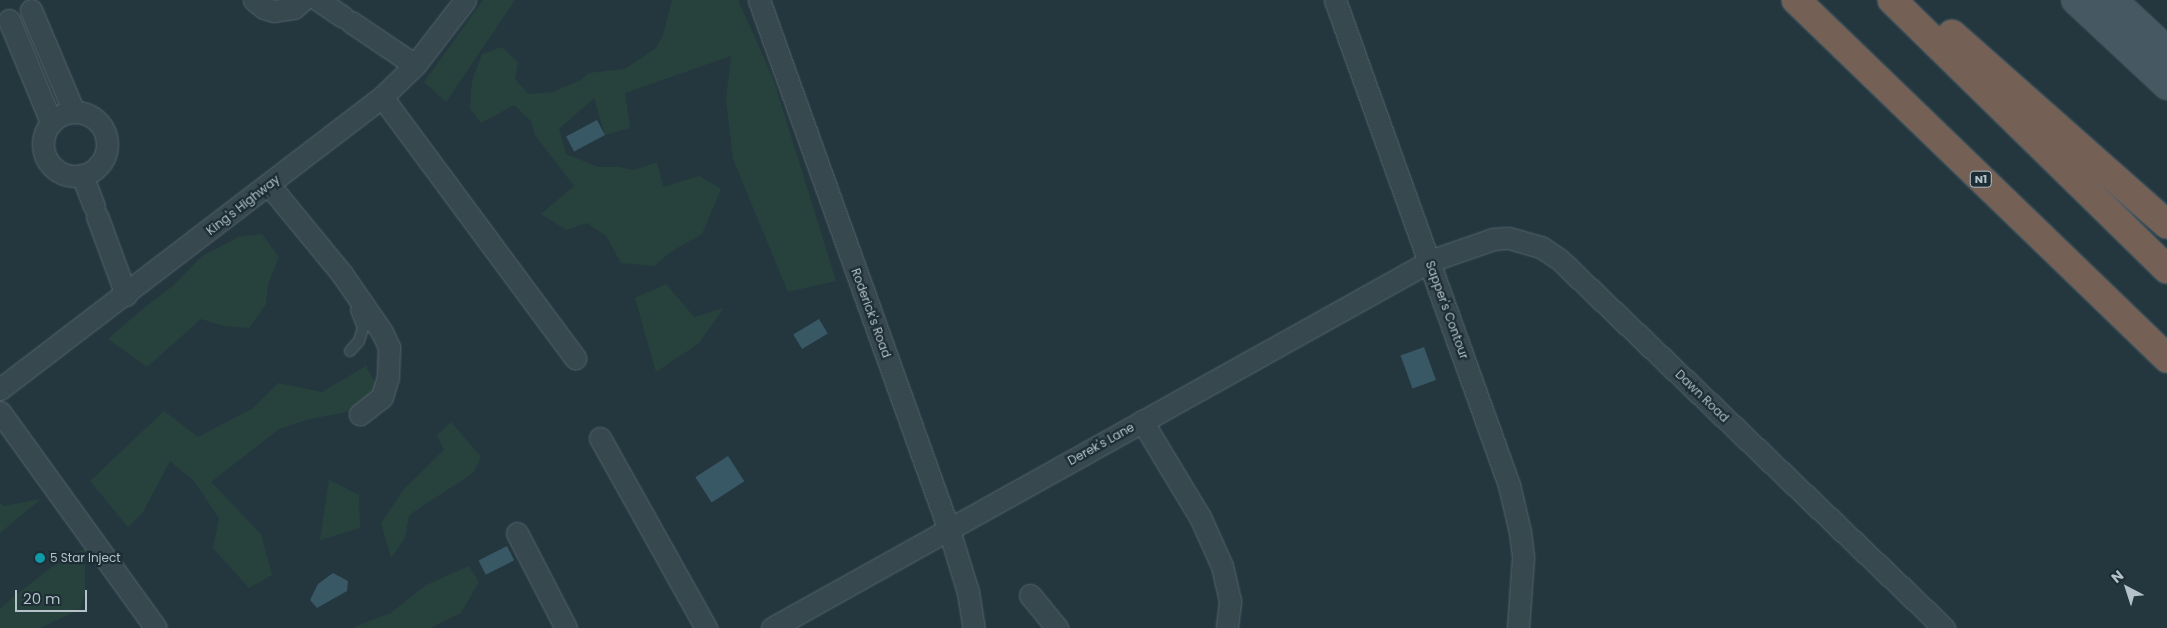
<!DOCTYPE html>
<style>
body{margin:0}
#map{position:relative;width:2167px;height:628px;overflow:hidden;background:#24373f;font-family:Poppins,sans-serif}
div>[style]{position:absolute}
.green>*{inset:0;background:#27423d}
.water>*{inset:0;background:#385866;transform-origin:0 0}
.roads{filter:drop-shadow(0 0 1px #56656d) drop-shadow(0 0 1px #56656d)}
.lane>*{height:10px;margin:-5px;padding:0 5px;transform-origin:5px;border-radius:5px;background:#38484f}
.street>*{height:21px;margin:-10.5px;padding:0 10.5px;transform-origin:10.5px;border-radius:10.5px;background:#38484f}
.street>.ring{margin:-10.5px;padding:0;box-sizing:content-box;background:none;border:21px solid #38484f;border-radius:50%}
.secondary>*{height:28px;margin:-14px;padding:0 14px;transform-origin:14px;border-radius:14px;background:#465862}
.highway>*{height:28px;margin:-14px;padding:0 14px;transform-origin:14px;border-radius:14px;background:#756055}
.dots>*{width:14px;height:14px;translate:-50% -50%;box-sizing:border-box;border:2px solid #1d2d34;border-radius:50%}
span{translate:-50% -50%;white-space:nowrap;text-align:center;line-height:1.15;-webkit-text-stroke:4.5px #1d2d34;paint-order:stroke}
.shield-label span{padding:1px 4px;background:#1d2d34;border:1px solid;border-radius:4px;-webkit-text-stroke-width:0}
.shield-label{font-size:11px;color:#b4c2ca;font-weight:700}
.street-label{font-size:12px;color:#b4c2ca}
.poi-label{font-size:12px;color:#b4c2ca}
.left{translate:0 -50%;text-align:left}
.north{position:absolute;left:2102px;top:563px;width:50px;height:50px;-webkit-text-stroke:4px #1d2d34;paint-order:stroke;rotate:320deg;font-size:14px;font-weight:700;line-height:20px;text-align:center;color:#b4c2ca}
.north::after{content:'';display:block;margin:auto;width:18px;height:22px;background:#b4c2ca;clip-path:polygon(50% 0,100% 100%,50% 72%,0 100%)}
.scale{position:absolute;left:15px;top:590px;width:72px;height:22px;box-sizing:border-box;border:2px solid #b4c2ca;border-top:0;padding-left:6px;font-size:15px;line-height:18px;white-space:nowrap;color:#b4c2ca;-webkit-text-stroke:4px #1d2d34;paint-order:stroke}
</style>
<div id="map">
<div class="green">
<i style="clip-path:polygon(483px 0,515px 0,446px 102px,424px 82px)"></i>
<i style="clip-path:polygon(672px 0,738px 0,773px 78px,836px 281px,788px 292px,733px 159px,726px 99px,731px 56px,625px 93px,630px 128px,605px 135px,594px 98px,559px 129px,566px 154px,598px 167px,619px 167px,634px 170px,657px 162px,663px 187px,699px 176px,721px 189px,702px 234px,672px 251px,654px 266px,621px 263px,606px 236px,587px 223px,566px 230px,541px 214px,574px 186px,535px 135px,531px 121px,514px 105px,481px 123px,470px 109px,472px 81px,482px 54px,502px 47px,518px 62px,515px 79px,528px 94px,552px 92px,579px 81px,589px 73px,625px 69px,656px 48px,663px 35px)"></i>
<i style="clip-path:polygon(262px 234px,279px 257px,268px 284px,266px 304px,249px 328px,224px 326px,201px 319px,147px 367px,108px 339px,140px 311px,174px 285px,201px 257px,238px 237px)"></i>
<i style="clip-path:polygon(666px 284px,694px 317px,724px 308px,698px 344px,656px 372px,635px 298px)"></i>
<i style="clip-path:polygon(366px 366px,378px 388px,353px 411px,309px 419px,279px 429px,211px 482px,261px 534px,272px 575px,249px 588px,213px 548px,219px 518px,194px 481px,170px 461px,143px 512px,128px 527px,90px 481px,164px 411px,198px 437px,253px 408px,278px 383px,322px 392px)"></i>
<i style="clip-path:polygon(451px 422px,481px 457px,473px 473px,409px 515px,405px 538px,391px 558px,381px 523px,404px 489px,444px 450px,437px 435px)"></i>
<i style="clip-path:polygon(329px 480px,359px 495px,360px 528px,320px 540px)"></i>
<i style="clip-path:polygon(41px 499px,0 533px,0 503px,3px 506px)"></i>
<i style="clip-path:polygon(85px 549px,85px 592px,81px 609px,40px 628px,0 628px,0 609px,11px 599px,49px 569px,72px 554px)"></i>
<i style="clip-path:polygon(469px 566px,479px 582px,461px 613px,430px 628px,352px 628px,391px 613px,426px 585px)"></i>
</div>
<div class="water">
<i style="left:597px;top:120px;width:17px;height:35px;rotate:62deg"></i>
<i style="left:819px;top:319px;width:17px;height:30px;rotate:59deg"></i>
<i style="left:1424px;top:347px;width:35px;height:25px;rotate:70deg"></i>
<i style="left:728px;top:456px;width:30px;height:39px;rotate:57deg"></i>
<i style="left:507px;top:546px;width:16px;height:32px;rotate:63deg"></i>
<i style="clip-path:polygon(333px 573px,348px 581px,347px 591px,317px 608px,310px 600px,318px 584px)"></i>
</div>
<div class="roads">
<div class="lane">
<i style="left:350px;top:351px;width:13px;rotate:-48deg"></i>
<i style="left:359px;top:341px;width:14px;rotate:-73deg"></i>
<i style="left:363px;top:328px;width:19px;rotate:-111deg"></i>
</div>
<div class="street">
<i style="left:254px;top:0;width:13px;rotate:39deg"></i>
<i style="left:264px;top:8px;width:10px;rotate:17deg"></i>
<i style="left:274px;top:11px;width:20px;rotate:-9deg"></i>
<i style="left:294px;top:8px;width:12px;rotate:-42deg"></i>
<i style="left:318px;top:0;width:30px;rotate:34deg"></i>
<i style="left:759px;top:0;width:563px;rotate:70.28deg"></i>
<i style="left:949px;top:530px;width:65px;rotate:73deg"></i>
<i style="left:968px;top:592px;width:36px;rotate:81deg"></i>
<i style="left:1335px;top:0;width:515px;rotate:70.26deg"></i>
<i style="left:1509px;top:485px;width:48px;rotate:76.8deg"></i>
<i style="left:1520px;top:532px;width:26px;rotate:83deg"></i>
<i style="left:1523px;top:558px;width:70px;rotate:94.1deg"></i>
<i style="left:31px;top:10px;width:111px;rotate:67.1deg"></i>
<i style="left:9px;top:20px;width:110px;rotate:67.6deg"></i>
<i style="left:351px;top:22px;width:77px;rotate:33.9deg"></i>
<i style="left:382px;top:97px;width:325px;rotate:53.5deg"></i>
<i class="ring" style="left:43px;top:112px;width:43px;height:43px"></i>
<i style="left:82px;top:175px;width:33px;rotate:69deg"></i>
<i style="left:269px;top:185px;width:115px;rotate:50.6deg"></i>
<i style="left:342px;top:274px;width:70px;rotate:55.4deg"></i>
<i style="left:382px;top:332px;width:17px;rotate:65deg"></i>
<i style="left:389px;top:347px;width:30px;rotate:92deg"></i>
<i style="left:388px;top:377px;width:21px;rotate:107deg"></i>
<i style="left:382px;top:397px;width:28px;rotate:142deg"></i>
<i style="left:97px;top:216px;width:84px;rotate:69.8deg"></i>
<i style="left:0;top:389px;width:481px;rotate:-37.4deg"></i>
<i style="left:382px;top:97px;width:46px;rotate:-44.1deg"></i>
<i style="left:415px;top:65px;width:82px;rotate:-52.4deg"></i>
<i style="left:0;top:412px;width:266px;rotate:54.2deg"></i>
<i style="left:1142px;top:421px;width:112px;rotate:58.9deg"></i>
<i style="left:1200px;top:517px;width:54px;rotate:65.8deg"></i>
<i style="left:1222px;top:566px;width:37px;rotate:77deg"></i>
<i style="left:1230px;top:602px;width:26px;rotate:97deg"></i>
<i style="left:600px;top:438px;width:218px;rotate:60.8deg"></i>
<i style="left:517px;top:533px;width:107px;rotate:62.7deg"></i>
<i style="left:1030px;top:595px;width:43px;rotate:50.7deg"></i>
<i style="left:772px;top:628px;width:753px;rotate:-29.15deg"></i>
<i style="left:1430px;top:261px;width:67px;rotate:-19.2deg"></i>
<i style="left:1493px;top:239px;width:16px;rotate:-4deg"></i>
<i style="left:1509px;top:238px;width:33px;rotate:16deg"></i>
<i style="left:1541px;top:247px;width:23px;rotate:34deg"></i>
<i style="left:1560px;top:260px;width:532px;rotate:43.78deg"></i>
</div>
<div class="secondary">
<i style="left:2076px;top:0;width:125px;rotate:43deg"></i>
<i style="left:2112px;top:0;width:75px;rotate:42.8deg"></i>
</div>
<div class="highway">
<i style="left:1796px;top:0;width:516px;rotate:43.98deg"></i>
<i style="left:1892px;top:0;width:385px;rotate:44.4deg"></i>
<i style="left:1952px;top:34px;width:287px;rotate:41.5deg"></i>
</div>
</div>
<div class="dots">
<i style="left:40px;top:558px;background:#0f9aa8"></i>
</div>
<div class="shield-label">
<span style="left:1981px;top:179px">N1</span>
</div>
<div class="street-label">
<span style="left:243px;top:205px;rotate:-38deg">King's Highway</span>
<span style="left:1447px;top:310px;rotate:70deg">Sapper's Contour</span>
<span style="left:871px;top:313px;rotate:70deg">Roderick's Road</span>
<span style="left:1702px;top:396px;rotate:44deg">Dawn Road</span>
<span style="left:1101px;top:444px;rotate:-29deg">Derek's Lane</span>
</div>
<div class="poi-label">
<span class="left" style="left:50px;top:558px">5 Star Inject</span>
</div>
<div class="north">N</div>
<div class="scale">20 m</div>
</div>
